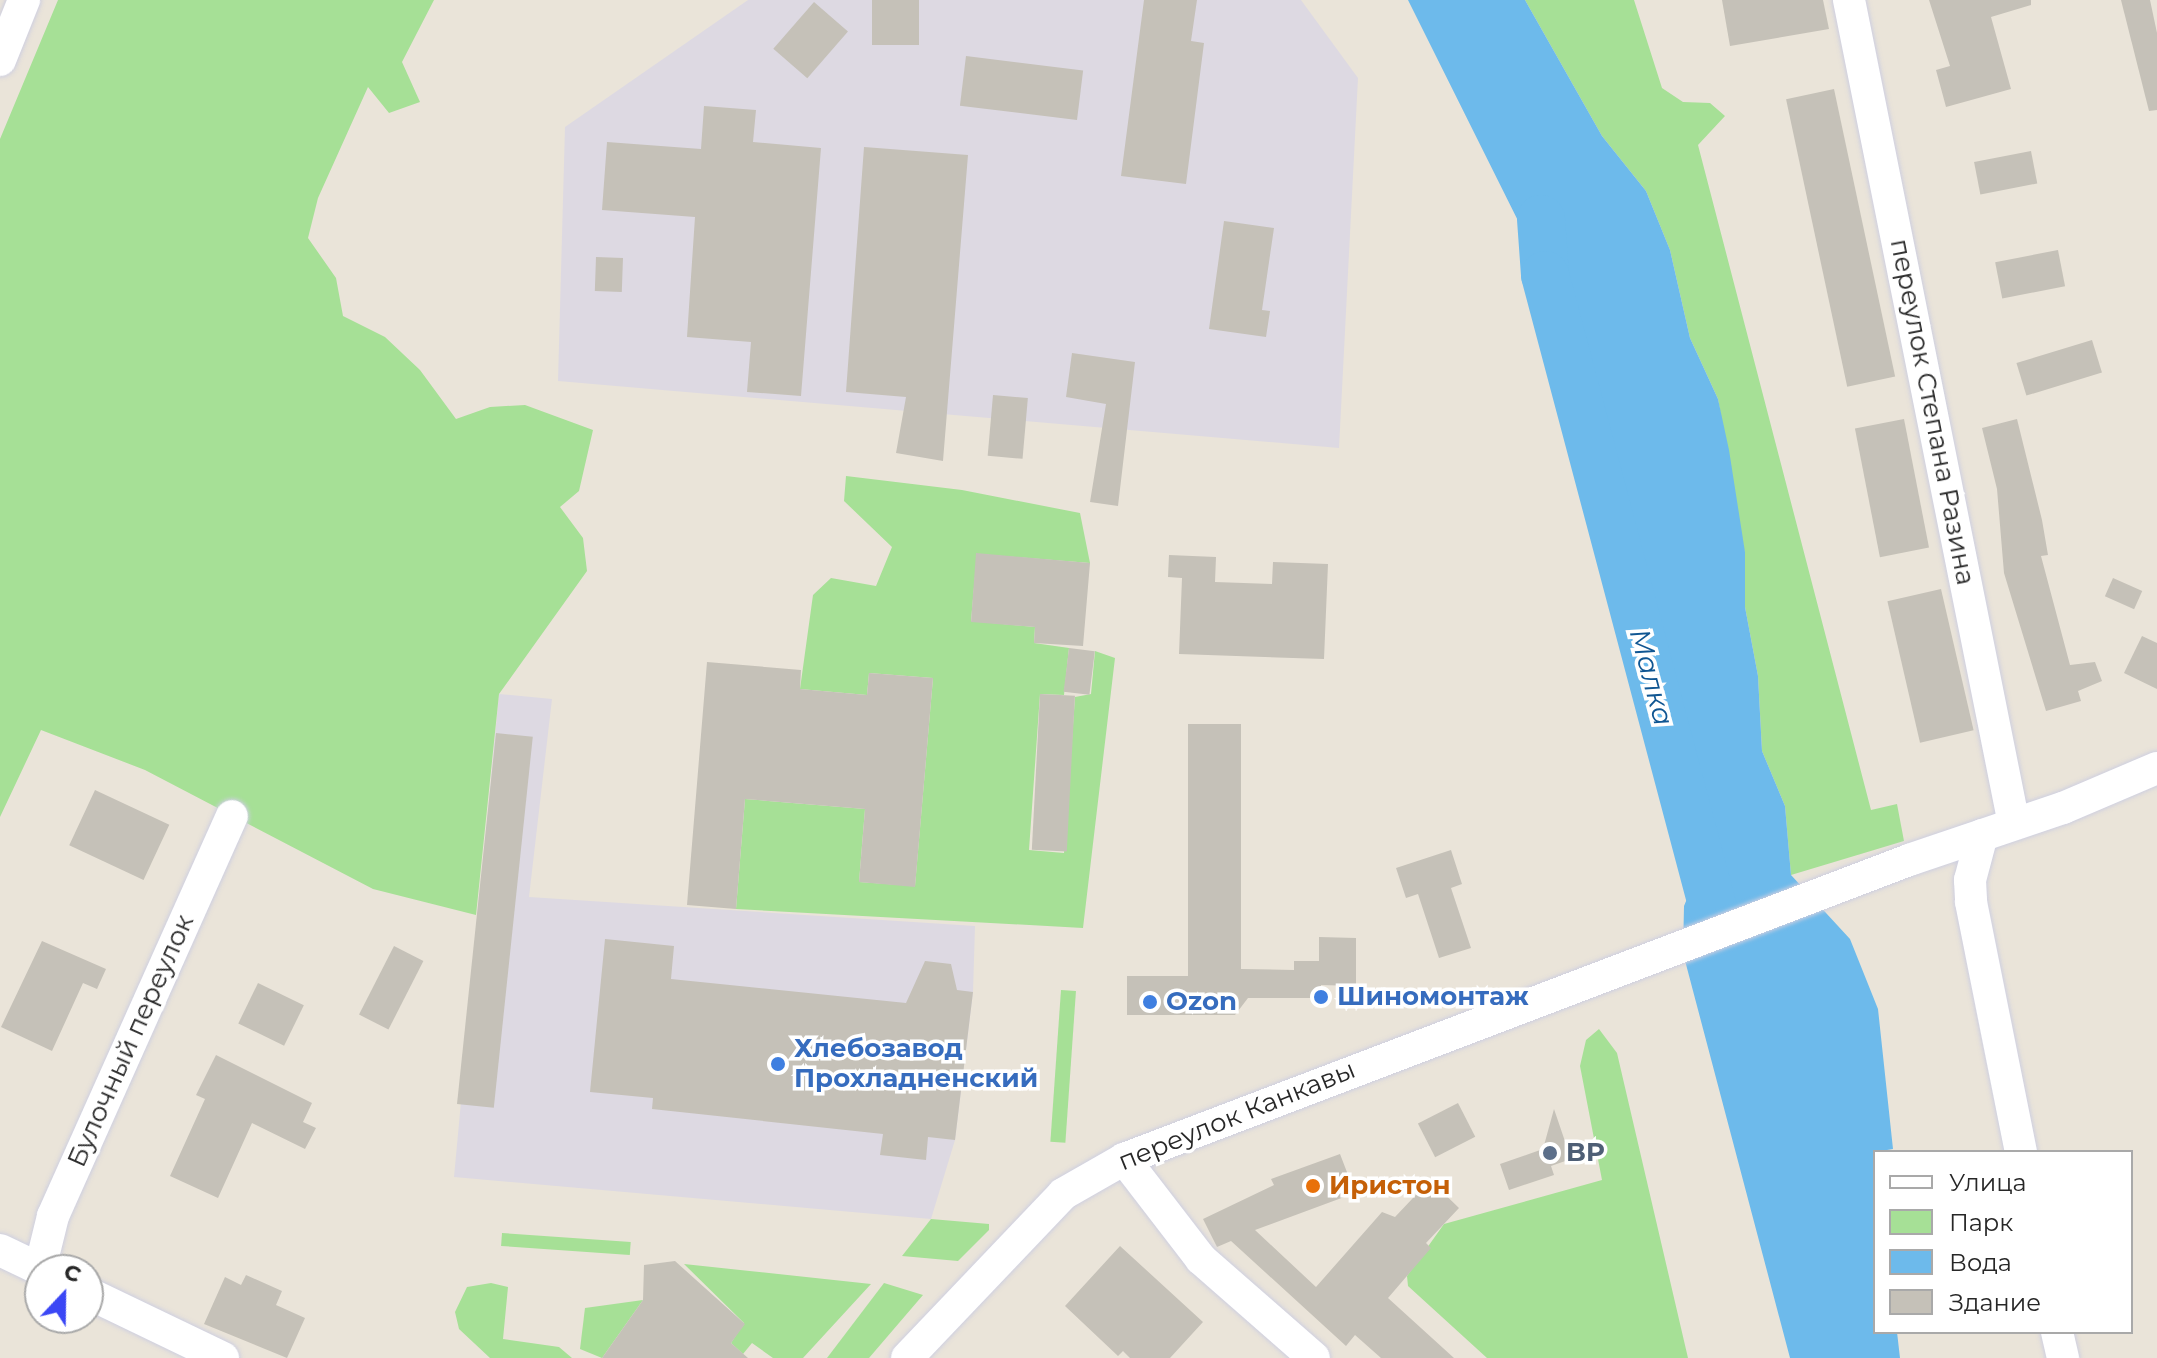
<!DOCTYPE html>
<meta charset="utf-8">
<style>
body{margin:0}
#map{position:relative;width:2157px;height:1358px;overflow:hidden;background:#eae4d9;font-family:Montserrat,sans-serif}
div>[style]{position:absolute}
.industrial>*{inset:0;background:#ddd9e2}
.green>*{inset:0;background:#a6e096;transform-origin:0 0}
.water>*{inset:0;background:#6dbaeb}
.river>*{height:48px;margin:-24px;padding:0 24px;transform-origin:24px;border-radius:24px;background:#6dbaeb}
.building>*{inset:0;background:#c5c1b8;transform-origin:0 0}
.roads{filter:drop-shadow(0 0 2px #cecfe0) drop-shadow(0 0 2px #cecfe0)}
.minor>*{height:32px;margin:-16px;padding:0 16px;transform-origin:16px;border-radius:16px;background:#fff}
.dots>*{width:22px;height:22px;translate:-50% -50%;box-sizing:border-box;border:4px solid #fff;border-radius:50%}
span{translate:-50% -50%;white-space:nowrap;text-align:center;line-height:1.15;-webkit-text-stroke:7px #fff;paint-order:stroke}
.street-label{font-size:26px;color:#272727}
.shop-label{font-size:26px;color:#366cbe;font-weight:700}
.left{translate:0 -50%;text-align:left}
.service-label{font-size:26px;color:#4e5e75;font-weight:700}
.food-label{font-size:26px;color:#c56008;font-weight:700}
.water-label{font-size:28px;color:#105692;font-style:italic}
.legend{position:absolute;left:1873px;top:1150px;width:260px;height:184px;box-sizing:border-box;background:#fff;border:2px solid #a9a9a9;margin:0;padding:10px 14px;list-style:none;font-size:24px;color:#272727}
.legend li{display:flex;align-items:center;gap:16px;height:40px}
.legend b{width:40px;border:2px solid #a9a9a9}
.north{position:absolute;left:24px;top:1254px;width:80px;height:80px;box-sizing:border-box;background:#fff;border:2px solid #a9a9a9;border-radius:50%;rotate:22deg;font-size:22px;font-weight:700;line-height:32px;text-align:center;color:#272727}
.north::after{content:'';display:block;margin:auto;width:28px;height:36px;background:#3b47f5;clip-path:polygon(50% 0,100% 100%,50% 72%,0 100%)}
</style>
<div id="map">
<div class="industrial">
<i style="clip-path:polygon(748px 0,1301px 0,1358px 78px,1339px 448px,558px 381px,565px 127px)"></i>
<i style="clip-path:polygon(499px 694px,552px 699px,529px 897px,975px 926px,973px 992px,955px 1140px,931px 1219px,454px 1177px)"></i>
</div>
<div class="green">
<i style="clip-path:polygon(58px 0,434px 0,402px 62px,420px 102px,389px 113px,368px 87px,318px 198px,308px 238px,336px 278px,343px 316px,385px 337px,420px 370px,456px 419px,490px 407px,525px 405px,593px 430px,579px 491px,560px 507px,583px 538px,587px 571px,499px 694px,476px 915px,373px 889px,145px 770px,41px 730px,0 817px,0 139px)"></i>
<i style="clip-path:polygon(1525px 0,1634px 0,1662px 88px,1683px 102px,1710px 103px,1725px 116px,1698px 145px,1871px 810px,1897px 804px,1904px 841px,1791px 875px,1785px 806px,1762px 751px,1758px 676px,1745px 607px,1745px 555px,1718px 399px,1690px 338px,1670px 250px,1646px 191px,1602px 136px)"></i>
<i style="clip-path:polygon(846px 476px,962px 490px,1080px 513px,1090px 563px,977px 554px,971px 621px,1035px 627px,1034px 643px,1069px 648px,1064px 695px,1040px 694px,1029px 850px,1064px 853px,1075px 697px,1091px 694px,1095px 651px,1115px 658px,1083px 928px,736px 909px,745px 799px,865px 809px,859px 882px,915px 886px,933px 678px,869px 673px,867px 695px,800px 689px,813px 595px,831px 578px,876px 586px,892px 547px,844px 501px)"></i>
<i style="left:1061px;top:990px;width:15px;height:152px;rotate:4deg"></i>
<i style="clip-path:polygon(1599px 1029px,1617px 1053px,1688px 1358px,1487px 1358px,1408px 1286px,1407px 1276px,1444px 1224px,1602px 1180px,1580px 1066px,1586px 1040px)"></i>
<i style="clip-path:polygon(931px 1219px,989px 1224px,989px 1230px,958px 1261px,902px 1256px)"></i>
<i style="left:502px;top:1233px;width:129px;height:13px;rotate:4deg"></i>
<i style="clip-path:polygon(684px 1264px,871px 1284px,803px 1358px,773px 1358px,752px 1343px,743px 1354px,731px 1343px,744px 1323px)"></i>
<i style="clip-path:polygon(491px 1283px,508px 1287px,503px 1339px,559px 1347px,572px 1358px,490px 1358px,459px 1329px,455px 1312px,467px 1287px)"></i>
<i style="clip-path:polygon(884px 1283px,923px 1295px,869px 1358px,827px 1358px)"></i>
<i style="clip-path:polygon(643px 1300px,602px 1358px,580px 1349px,585px 1308px)"></i>
</div>
<div class="water">
<i style="clip-path:polygon(1408px 0,1525px 0,1602px 136px,1646px 191px,1670px 250px,1690px 338px,1718px 399px,1729px 450px,1745px 552px,1745px 607px,1758px 676px,1762px 751px,1785px 806px,1791px 875px,1850px 939px,1878px 1009px,1893px 1149px,1875px 1152px,1875px 1332px,1897px 1332px,1900px 1358px,1790px 1358px,1683px 953px,1684px 906px,1701px 865px,1545px 275px)"></i>
</div>
<div class="river">
<i style="left:1541px;top:219px;width:56px;rotate:85.9deg"></i>
<i style="left:1545px;top:275px;width:675px;rotate:75.14deg"></i>
</div>
<div class="building">
<i style="left:872px;top:0;width:47px;height:45px"></i>
<i style="clip-path:polygon(1144px 0,1197px 0,1191px 41px,1204px 43px,1186px 184px,1121px 176px)"></i>
<i style="clip-path:polygon(1722px 0,1823px 0,1829px 29px,1730px 46px)"></i>
<i style="clip-path:polygon(1929px 0,2031px 0,2031px 5px,1991px 17px,2011px 89px,1946px 107px,1936px 70px,1950px 66px)"></i>
<i style="clip-path:polygon(2121px 0,2150px 0,2157px 33px,2157px 110px,2149px 111px)"></i>
<i style="left:814px;top:2px;width:45px;height:62px;rotate:41deg"></i>
<i style="left:966px;top:56px;width:118px;height:50px;rotate:7deg"></i>
<i style="left:1834px;top:89px;width:294px;height:49px;rotate:78deg"></i>
<i style="clip-path:polygon(704px 106px,756px 110px,753px 142px,821px 148px,801px 396px,747px 392px,751px 342px,687px 337px,695px 217px,602px 210px,607px 142px,701px 149px)"></i>
<i style="clip-path:polygon(864px 147px,968px 155px,943px 461px,896px 453px,906px 397px,846px 392px)"></i>
<i style="left:2031px;top:151px;width:33px;height:58px;rotate:79deg"></i>
<i style="clip-path:polygon(1224px 221px,1274px 228px,1262px 310px,1270px 311px,1266px 337px,1209px 329px)"></i>
<i style="left:2058px;top:250px;width:37px;height:64px;rotate:79deg"></i>
<i style="left:596px;top:257px;width:27px;height:34px;rotate:2deg"></i>
<i style="left:2092px;top:340px;width:34px;height:79px;rotate:73deg"></i>
<i style="clip-path:polygon(1072px 353px,1135px 362px,1118px 506px,1090px 502px,1106px 404px,1066px 397px)"></i>
<i style="left:993px;top:395px;width:35px;height:61px;rotate:5deg"></i>
<i style="left:1904px;top:419px;width:131px;height:50px;rotate:79deg"></i>
<i style="clip-path:polygon(2017px 419px,2042px 520px,2048px 555px,2041px 556px,2070px 665px,2095px 662px,2102px 681px,2078px 691px,2081px 701px,2046px 711px,2004px 573px,1997px 489px,1982px 428px)"></i>
<i style="clip-path:polygon(976px 553px,1090px 563px,1083px 646px,1034px 643px,1035px 627px,971px 622px)"></i>
<i style="clip-path:polygon(1169px 555px,1216px 557px,1215px 582px,1272px 584px,1273px 562px,1328px 564px,1324px 659px,1179px 654px,1182px 578px,1168px 577px)"></i>
<i style="left:2113px;top:578px;width:32px;height:20px;rotate:24deg"></i>
<i style="left:1941px;top:589px;width:145px;height:55px;rotate:77deg"></i>
<i style="clip-path:polygon(2142px 636px,2157px 643px,2157px 689px,2124px 673px)"></i>
<i style="left:1069px;top:648px;width:26px;height:44px;rotate:7deg"></i>
<i style="clip-path:polygon(707px 662px,801px 670px,800px 689px,867px 695px,869px 673px,933px 678px,915px 887px,859px 882px,865px 809px,745px 799px,736px 909px,687px 905px)"></i>
<i style="left:1040px;top:694px;width:35px;height:156px;rotate:3deg"></i>
<i style="clip-path:polygon(1188px 724px,1241px 724px,1241px 969px,1294px 970px,1294px 961px,1319px 961px,1319px 937px,1356px 938px,1356px 986px,1321px 985px,1321px 998px,1248px 998px,1235px 1015px,1127px 1015px,1127px 976px,1188px 976px)"></i>
<i style="left:496px;top:733px;width:37px;height:373px;rotate:6deg"></i>
<i style="left:95px;top:790px;width:82px;height:61px;rotate:25deg"></i>
<i style="clip-path:polygon(1451px 850px,1462px 884px,1451px 888px,1471px 948px,1439px 958px,1418px 894px,1406px 898px,1396px 868px)"></i>
<i style="clip-path:polygon(605px 939px,674px 946px,671px 979px,906px 1003px,925px 961px,951px 964px,957px 990px,973px 992px,955px 1140px,928px 1137px,926px 1160px,880px 1155px,883px 1134px,652px 1109px,653px 1098px,590px 1092px)"></i>
<i style="clip-path:polygon(42px 941px,106px 969px,97px 989px,83px 983px,52px 1051px,1px 1027px)"></i>
<i style="left:394px;top:946px;width:33px;height:77px;rotate:27deg"></i>
<i style="left:258px;top:983px;width:51px;height:45px;rotate:26deg"></i>
<i style="clip-path:polygon(216px 1055px,312px 1103px,303px 1122px,316px 1128px,305px 1149px,252px 1123px,218px 1198px,170px 1176px,205px 1099px,196px 1095px)"></i>
<i style="left:1458px;top:1103px;width:38px;height:45px;rotate:63deg"></i>
<i style="clip-path:polygon(1554px 1109px,1571px 1159px,1551px 1166px,1554px 1175px,1509px 1190px,1500px 1164px,1543px 1149px)"></i>
<i style="clip-path:polygon(1340px 1154px,1355px 1193px,1255px 1230px,1316px 1287px,1382px 1212px,1395px 1217px,1430px 1180px,1459px 1208px,1426px 1243px,1431px 1248px,1388px 1298px,1454px 1358px,1381px 1358px,1355px 1335px,1346px 1346px,1231px 1241px,1217px 1247px,1203px 1219px,1274px 1185px,1271px 1179px)"></i>
<i style="clip-path:polygon(1120px 1246px,1203px 1322px,1170px 1358px,1130px 1358px,1123px 1351px,1118px 1356px,1065px 1306px)"></i>
<i style="clip-path:polygon(675px 1261px,745px 1324px,731px 1343px,748px 1358px,602px 1358px,643px 1300px,644px 1265px)"></i>
<i style="clip-path:polygon(246px 1275px,282px 1291px,276px 1305px,305px 1318px,287px 1358px,204px 1324px,225px 1277px,241px 1285px)"></i>
</div>
<div class="roads">
<div class="minor">
<i style="left:1849px;top:0;width:840px;rotate:78.68deg"></i>
<i style="left:0;top:60px;width:65px;rotate:-68.2deg"></i>
<i style="left:1982px;top:835px;width:47px;rotate:104.9deg"></i>
<i style="left:1970px;top:880px;width:22px;rotate:87deg"></i>
<i style="left:1971px;top:902px;width:255px;rotate:78.7deg"></i>
<i style="left:1124px;top:1159px;width:126px;rotate:52.4deg"></i>
<i style="left:1201px;top:1259px;width:150px;rotate:41.2deg"></i>
<i style="left:0;top:1250px;width:47px;rotate:25.5deg"></i>
<i style="left:40px;top:1269px;width:55px;rotate:-76.2deg"></i>
<i style="left:53px;top:1216px;width:438px;rotate:-65.9deg"></i>
<i style="left:88px;top:1293px;width:150px;rotate:25.7deg"></i>
<i style="left:2057px;top:1332px;width:27px;rotate:77deg"></i>
<i style="left:907px;top:1358px;width:226px;rotate:-46.4deg"></i>
<i style="left:1063px;top:1194px;width:70px;rotate:-29.8deg"></i>
<i style="left:1124px;top:1159px;width:840px;rotate:-20.85deg"></i>
<i style="left:1909px;top:860px;width:163px;rotate:-18.7deg"></i>
<i style="left:2063px;top:808px;width:102px;rotate:-23.1deg"></i>
</div>
</div>
<div class="dots">
<i style="left:1321px;top:997px;background:#3f7fe0"></i>
<i style="left:1150px;top:1002px;background:#3f7fe0"></i>
<i style="left:778px;top:1064px;background:#3f7fe0"></i>
<i style="left:1550px;top:1153px;background:#5c6f8a"></i>
<i style="left:1313px;top:1186px;background:#e8710a"></i>
</div>
<div class="street-label">
<span style="left:1932px;top:412px;rotate:79deg">переулок Степана Разина</span>
<span style="left:131px;top:1041px;rotate:-66deg">Булочный переулок</span>
<span style="left:1237px;top:1116px;rotate:-22deg">переулок Канкавы</span>
</div>
<div class="shop-label">
<span class="left" style="left:1337px;top:997px">Шиномонтаж</span>
<span class="left" style="left:1166px;top:1002px">Ozon</span>
<span class="left" style="left:794px;top:1064px">Хлебозавод<br>Прохладненский</span>
</div>
<div class="service-label">
<span class="left" style="left:1566px;top:1153px">BP</span>
</div>
<div class="food-label">
<span class="left" style="left:1329px;top:1186px">Иристон</span>
</div>
<div class="water-label">
<span style="left:1652px;top:677px;rotate:75deg">Малка</span>
</div>
<ul class="legend">
<li><b style="height:10px;background:#fff"></b>Улица</li>
<li><b style="height:22px;background:#a6e096"></b>Парк</li>
<li><b style="height:22px;background:#6dbaeb"></b>Вода</li>
<li><b style="height:22px;background:#c5c1b8"></b>Здание</li>
</ul>
<div class="north">С</div>
</div>
